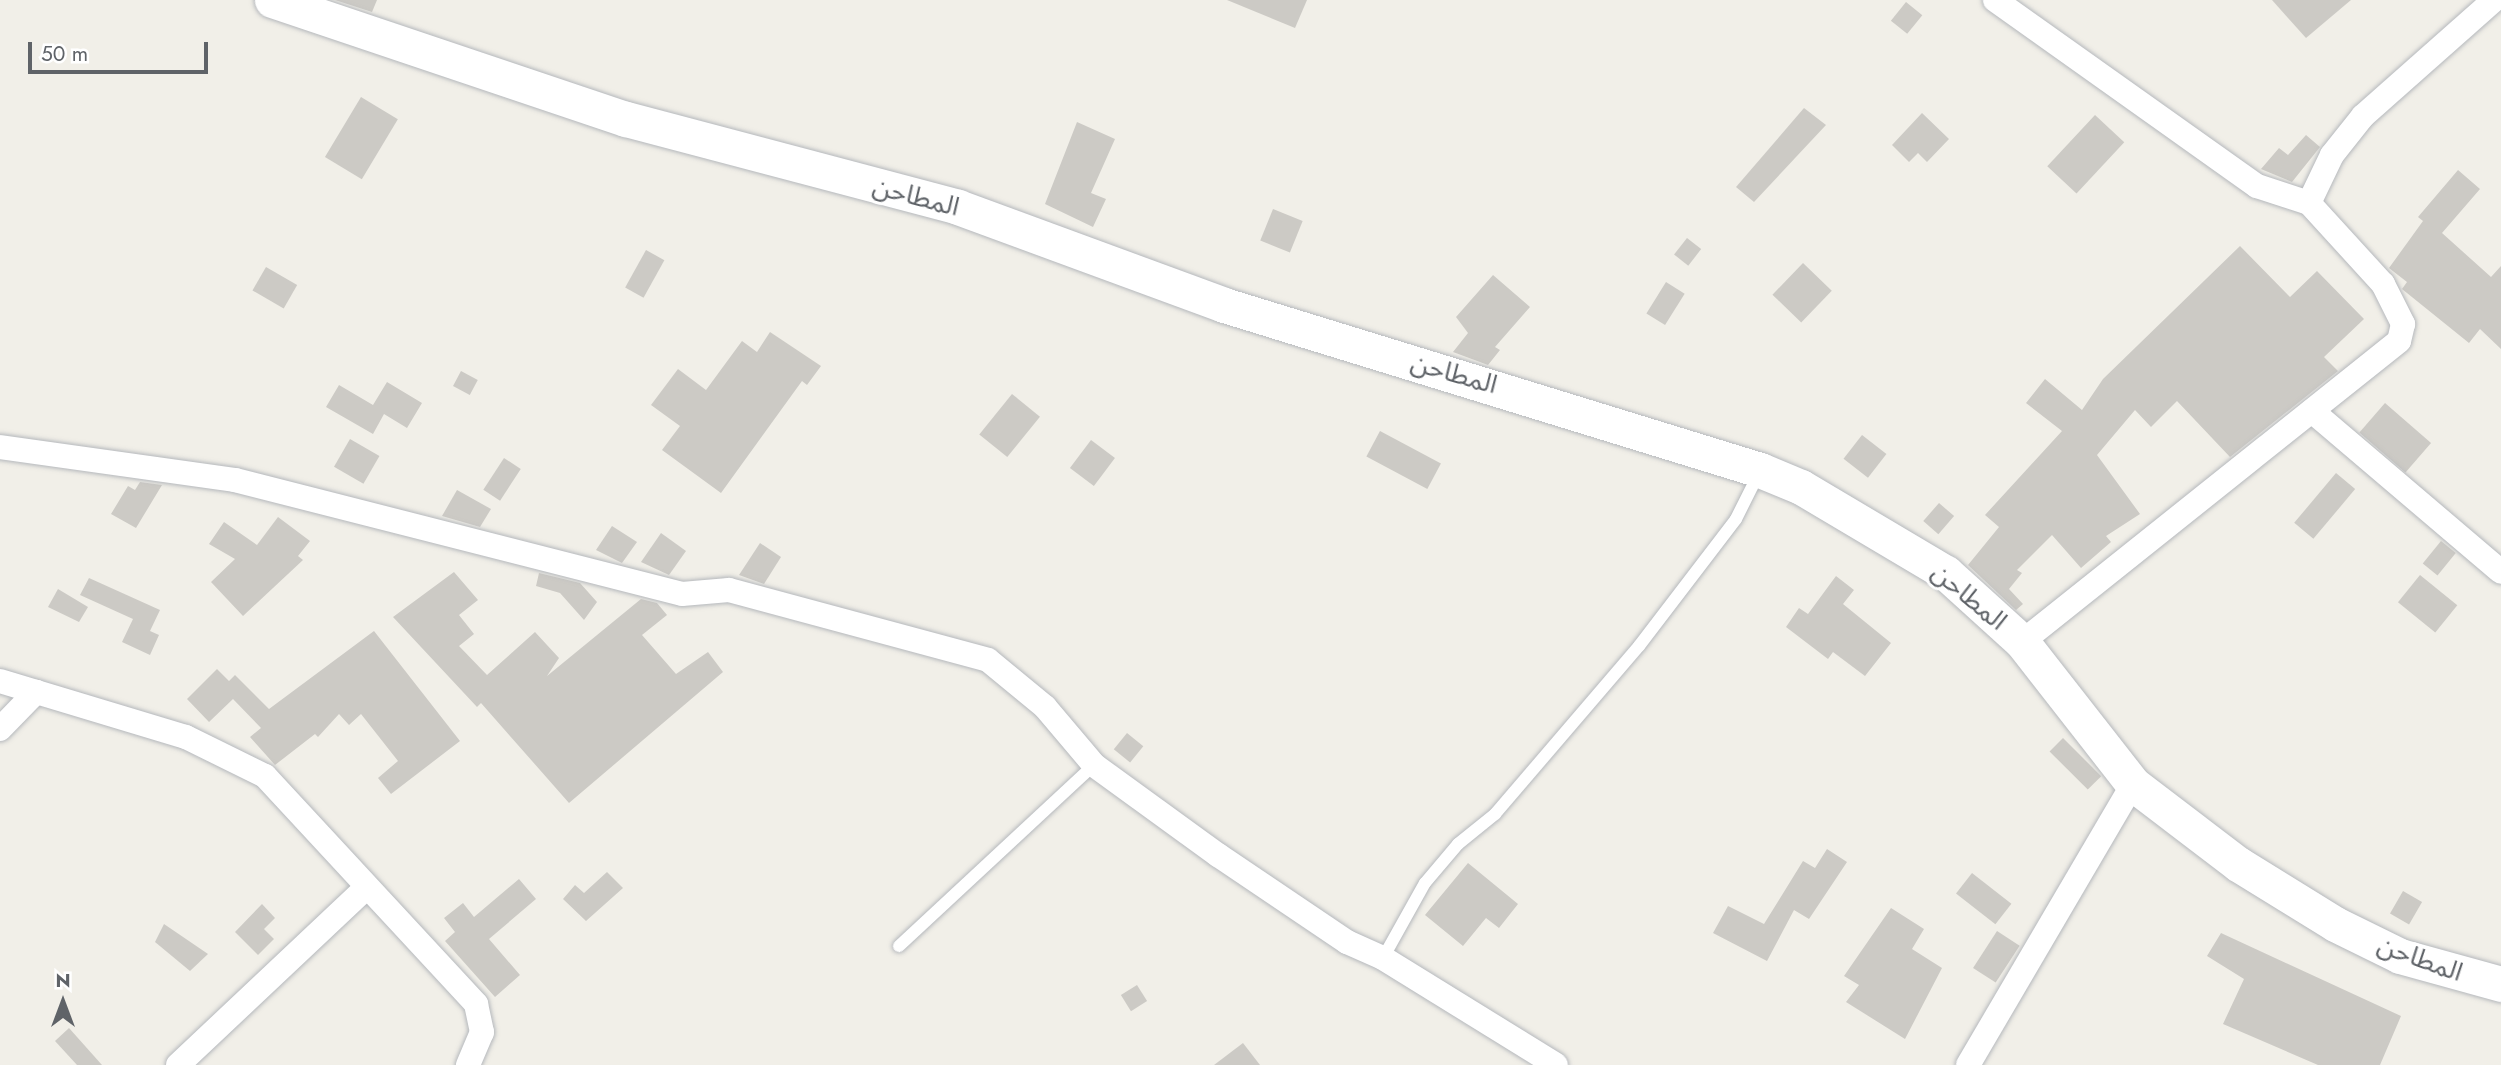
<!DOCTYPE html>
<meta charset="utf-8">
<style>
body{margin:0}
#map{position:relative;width:2501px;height:1065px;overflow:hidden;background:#f1efe8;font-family:Jost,"Noto Sans Arabic",sans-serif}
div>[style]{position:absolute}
.building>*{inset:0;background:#cccac5;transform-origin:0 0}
.roads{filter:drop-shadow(0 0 2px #b5b8bc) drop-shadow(0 0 2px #b5b8bc)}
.lane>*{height:12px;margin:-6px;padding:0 6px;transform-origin:6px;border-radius:6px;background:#fff}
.street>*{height:24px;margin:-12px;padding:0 12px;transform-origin:12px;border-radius:12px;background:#fff}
.secondary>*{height:35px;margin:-17.5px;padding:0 17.5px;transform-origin:17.5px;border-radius:17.5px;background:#fff}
span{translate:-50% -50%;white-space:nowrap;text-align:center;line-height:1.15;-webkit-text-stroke:6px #fff;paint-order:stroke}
.street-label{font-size:26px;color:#5f6368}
.north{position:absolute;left:28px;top:967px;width:70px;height:70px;-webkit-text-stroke:5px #fff;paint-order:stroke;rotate:0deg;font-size:19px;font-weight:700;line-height:28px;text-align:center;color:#5f6368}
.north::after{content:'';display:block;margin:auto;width:24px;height:32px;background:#5f6368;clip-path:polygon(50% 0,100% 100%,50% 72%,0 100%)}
.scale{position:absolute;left:28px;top:42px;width:180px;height:32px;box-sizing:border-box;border:4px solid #5f6368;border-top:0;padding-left:9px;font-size:21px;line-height:24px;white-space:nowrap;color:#5f6368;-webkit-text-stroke:5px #fff;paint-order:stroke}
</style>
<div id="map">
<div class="building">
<i style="clip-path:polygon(335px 0,377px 0,372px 12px)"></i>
<i style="clip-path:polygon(1227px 0,1307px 0,1295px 28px)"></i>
<i style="clip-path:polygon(2272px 0,2351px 0,2306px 38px)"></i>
<i style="left:1906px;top:2px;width:21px;height:24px;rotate:39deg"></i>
<i style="left:361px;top:97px;width:43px;height:70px;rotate:31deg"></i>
<i style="clip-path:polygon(1804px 108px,1826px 125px,1754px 202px,1736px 187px)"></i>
<i style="clip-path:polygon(1922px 113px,1949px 139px,1927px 162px,1918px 153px,1909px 162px,1892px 145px)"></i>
<i style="left:2095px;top:115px;width:40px;height:70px;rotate:43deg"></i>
<i style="clip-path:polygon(1077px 122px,1115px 139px,1091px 193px,1106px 199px,1093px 227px,1045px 204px)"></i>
<i style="clip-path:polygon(2306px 135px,2320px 147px,2292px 182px,2261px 169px,2279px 148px,2288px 155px)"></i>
<i style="clip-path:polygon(2458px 170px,2480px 189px,2442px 233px,2491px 277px,2501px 266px,2501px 349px,2480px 329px,2469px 343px,2402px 289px,2407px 282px,2389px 268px,2423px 221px,2418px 217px)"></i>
<i style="left:1273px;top:209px;width:32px;height:34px;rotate:22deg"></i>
<i style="left:1687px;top:238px;width:18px;height:21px;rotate:38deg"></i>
<i style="clip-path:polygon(2240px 246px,2290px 297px,2317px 271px,2364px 319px,2324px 357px,2338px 371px,2230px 457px,2177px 401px,2151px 427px,2135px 410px,2097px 455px,2140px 514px,2106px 536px,2111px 542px,2081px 568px,2052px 535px,2017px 570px,2022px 573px,2009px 589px,2023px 604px,2016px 610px,1968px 565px,1999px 527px,1985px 515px,2062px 431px,2026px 403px,2045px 379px,2082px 410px,2103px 379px)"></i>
<i style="left:646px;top:250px;width:21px;height:43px;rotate:29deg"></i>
<i style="left:1803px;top:263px;width:40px;height:44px;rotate:44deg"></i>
<i style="left:266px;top:267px;width:36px;height:27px;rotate:30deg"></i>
<i style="clip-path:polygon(1493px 275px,1530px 307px,1495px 347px,1500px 350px,1488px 365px,1453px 352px,1468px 333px,1456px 317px)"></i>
<i style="left:1666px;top:282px;width:22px;height:37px;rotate:32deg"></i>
<i style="clip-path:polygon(770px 332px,821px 366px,807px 385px,802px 381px,721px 493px,662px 450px,680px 426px,651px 405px,678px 369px,706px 390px,742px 341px,757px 352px)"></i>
<i style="left:461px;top:371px;width:19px;height:17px;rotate:28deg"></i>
<i style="clip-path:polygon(387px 382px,422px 403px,407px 428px,384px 414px,373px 434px,326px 407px,339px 385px,373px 405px)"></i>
<i style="left:1012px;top:394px;width:36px;height:52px;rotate:39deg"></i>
<i style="left:2385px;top:403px;width:61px;height:39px;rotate:41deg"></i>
<i style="left:1380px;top:431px;width:69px;height:29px;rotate:28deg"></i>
<i style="left:1862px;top:435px;width:31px;height:30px;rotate:38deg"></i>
<i style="left:350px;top:439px;width:34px;height:32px;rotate:30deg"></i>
<i style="left:1091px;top:440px;width:30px;height:35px;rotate:37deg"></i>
<i style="left:504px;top:458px;width:20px;height:38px;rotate:33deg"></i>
<i style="left:2336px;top:473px;width:25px;height:65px;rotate:40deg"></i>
<i style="clip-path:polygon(140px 482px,162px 485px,136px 528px,111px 514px,128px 486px,135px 490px)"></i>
<i style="clip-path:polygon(457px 490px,491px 509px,480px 527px,442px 516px)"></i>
<i style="left:1939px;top:503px;width:20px;height:24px;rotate:41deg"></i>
<i style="clip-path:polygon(278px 517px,310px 541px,298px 556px,303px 560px,243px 616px,211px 582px,235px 559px,209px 544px,224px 522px,257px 545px)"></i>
<i style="clip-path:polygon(612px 526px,637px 542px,622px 563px,596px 550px)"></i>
<i style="clip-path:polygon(661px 533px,686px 551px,669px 575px,641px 562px)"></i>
<i style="left:2441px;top:541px;width:19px;height:29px;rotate:39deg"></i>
<i style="clip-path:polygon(760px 543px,781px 557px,764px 584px,739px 575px)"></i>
<i style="clip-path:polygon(454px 572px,478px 600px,459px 615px,474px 634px,459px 646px,487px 675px,535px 632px,559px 658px,547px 676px,641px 599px,657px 603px,667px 615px,642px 635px,676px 674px,708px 652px,723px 672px,569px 803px,481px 703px,477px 707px,393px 617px)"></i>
<i style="clip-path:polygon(539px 573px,580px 583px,597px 602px,584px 620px,560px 593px,536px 586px)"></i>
<i style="left:2420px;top:575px;width:48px;height:35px;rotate:39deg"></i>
<i style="clip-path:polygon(1836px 576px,1854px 590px,1843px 604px,1891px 643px,1865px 676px,1833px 652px,1828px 659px,1786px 627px,1799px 608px,1808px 614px)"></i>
<i style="clip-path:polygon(89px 578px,160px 610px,150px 631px,159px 635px,150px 655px,122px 642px,133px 619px,80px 595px)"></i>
<i style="clip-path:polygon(58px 589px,88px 607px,79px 622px,48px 607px)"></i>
<i style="clip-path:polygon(374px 631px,460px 741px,391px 794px,378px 778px,398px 761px,361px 714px,349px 725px,339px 714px,318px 737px,315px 734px,275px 765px,250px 737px,261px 728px,233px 699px,209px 722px,187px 699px,217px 669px,229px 681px,235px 675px,269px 709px)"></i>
<i style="left:1127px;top:733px;width:21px;height:21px;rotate:39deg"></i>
<i style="left:2063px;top:738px;width:54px;height:19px;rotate:45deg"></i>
<i style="clip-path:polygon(1827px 849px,1847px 862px,1809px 919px,1794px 910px,1767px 961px,1713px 933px,1728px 906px,1764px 924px,1803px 861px,1815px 868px)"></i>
<i style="clip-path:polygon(1468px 863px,1518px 904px,1499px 928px,1486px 918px,1463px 946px,1425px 915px)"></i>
<i style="clip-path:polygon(607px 872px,623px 888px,586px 921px,563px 899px,575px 885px,584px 893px)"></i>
<i style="left:1972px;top:873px;width:50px;height:26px;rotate:38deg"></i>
<i style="clip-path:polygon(519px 879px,536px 899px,489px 939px,520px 975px,495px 997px,445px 941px,455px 932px,444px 918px,463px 903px,474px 917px)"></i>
<i style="left:2403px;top:891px;width:22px;height:26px;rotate:30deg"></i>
<i style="clip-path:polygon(262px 904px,275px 918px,264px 929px,274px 939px,258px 955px,235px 932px)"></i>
<i style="clip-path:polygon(1891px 908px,1924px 929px,1912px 949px,1942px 968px,1905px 1039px,1846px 1002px,1859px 985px,1844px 976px)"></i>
<i style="clip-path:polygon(164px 924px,208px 954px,190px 971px,155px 942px)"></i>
<i style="left:1997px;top:931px;width:27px;height:44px;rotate:33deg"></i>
<i style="clip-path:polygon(2221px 933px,2401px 1016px,2380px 1065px,2318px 1065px,2223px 1024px,2244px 979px,2207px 956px)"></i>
<i style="left:1137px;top:985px;width:19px;height:19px;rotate:58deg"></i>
<i style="clip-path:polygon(69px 1028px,102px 1065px,77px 1065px,55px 1041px)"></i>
<i style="clip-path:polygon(1243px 1043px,1260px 1065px,1214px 1065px)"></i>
</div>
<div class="roads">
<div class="lane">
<i style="left:899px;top:946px;width:266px;rotate:-42.9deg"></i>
<i style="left:1383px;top:958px;width:86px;rotate:-60.8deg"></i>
<i style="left:1425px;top:883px;width:51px;rotate:-49.8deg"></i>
<i style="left:1458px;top:844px;width:48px;rotate:-39deg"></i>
<i style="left:1495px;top:814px;width:221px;rotate:-49.4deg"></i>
<i style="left:1639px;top:646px;width:160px;rotate:-52.6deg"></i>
<i style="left:1736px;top:519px;width:51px;rotate:-63.4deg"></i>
</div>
<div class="street">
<i style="left:1995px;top:0;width:321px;rotate:35.4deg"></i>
<i style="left:2257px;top:186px;width:55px;rotate:18.1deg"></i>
<i style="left:2309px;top:203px;width:110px;rotate:47.6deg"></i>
<i style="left:2383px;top:284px;width:45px;rotate:63.4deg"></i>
<i style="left:2403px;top:324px;width:17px;rotate:103deg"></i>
<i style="left:2399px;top:341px;width:482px;rotate:141.4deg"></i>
<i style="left:2309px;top:203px;width:53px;rotate:-64.4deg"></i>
<i style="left:2332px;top:155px;width:50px;rotate:-51.5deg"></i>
<i style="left:2363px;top:116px;width:175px;rotate:-41.5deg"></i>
<i style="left:2312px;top:411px;width:248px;rotate:40.4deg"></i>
<i style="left:0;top:447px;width:237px;rotate:8deg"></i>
<i style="left:235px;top:480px;width:461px;rotate:14.3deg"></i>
<i style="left:682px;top:594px;width:47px;rotate:-4.9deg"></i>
<i style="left:729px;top:590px;width:268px;rotate:15.1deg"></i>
<i style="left:988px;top:660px;width:74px;rotate:39.5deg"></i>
<i style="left:1045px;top:707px;width:76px;rotate:49.8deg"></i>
<i style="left:1094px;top:765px;width:153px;rotate:36deg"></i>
<i style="left:1218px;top:855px;width:156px;rotate:34deg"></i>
<i style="left:1347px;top:942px;width:39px;rotate:24deg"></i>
<i style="left:1383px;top:958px;width:203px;rotate:31.7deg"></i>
<i style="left:0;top:681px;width:194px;rotate:16.8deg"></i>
<i style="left:186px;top:737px;width:88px;rotate:26.3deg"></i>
<i style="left:265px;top:776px;width:311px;rotate:47.2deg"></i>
<i style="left:476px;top:1004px;width:29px;rotate:78deg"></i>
<i style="left:482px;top:1032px;width:36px;rotate:113deg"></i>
<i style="left:0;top:729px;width:52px;rotate:-45.8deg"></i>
<i style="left:178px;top:1065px;width:257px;rotate:-43.3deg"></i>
<i style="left:1968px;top:1065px;width:326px;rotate:-59.6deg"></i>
</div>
<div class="secondary">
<i style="left:272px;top:0;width:373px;rotate:18.6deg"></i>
<i style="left:626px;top:119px;width:343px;rotate:14.8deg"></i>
<i style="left:958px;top:207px;width:283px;rotate:20.2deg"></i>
<i style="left:1224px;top:305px;width:561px;rotate:17.11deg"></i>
<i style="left:1760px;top:470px;width:44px;rotate:22.5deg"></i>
<i style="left:1801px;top:487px;width:169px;rotate:30.7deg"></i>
<i style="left:1946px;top:573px;width:103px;rotate:42.2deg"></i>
<i style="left:2022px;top:642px;width:180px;rotate:52deg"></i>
<i style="left:2133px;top:784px;width:132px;rotate:37.3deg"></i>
<i style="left:2238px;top:864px;width:114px;rotate:31.7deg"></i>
<i style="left:2335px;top:924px;width:72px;rotate:26.2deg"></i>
<i style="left:2400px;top:956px;width:105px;rotate:15.5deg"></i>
</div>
</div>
<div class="street-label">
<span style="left:916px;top:197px;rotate:15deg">المطاحن</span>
<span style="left:1454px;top:374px;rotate:16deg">المطاحن</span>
<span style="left:1969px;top:597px;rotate:40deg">المطاحن</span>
<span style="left:2420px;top:959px;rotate:20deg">المطاحن</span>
</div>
<div class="north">N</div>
<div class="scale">50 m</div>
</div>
